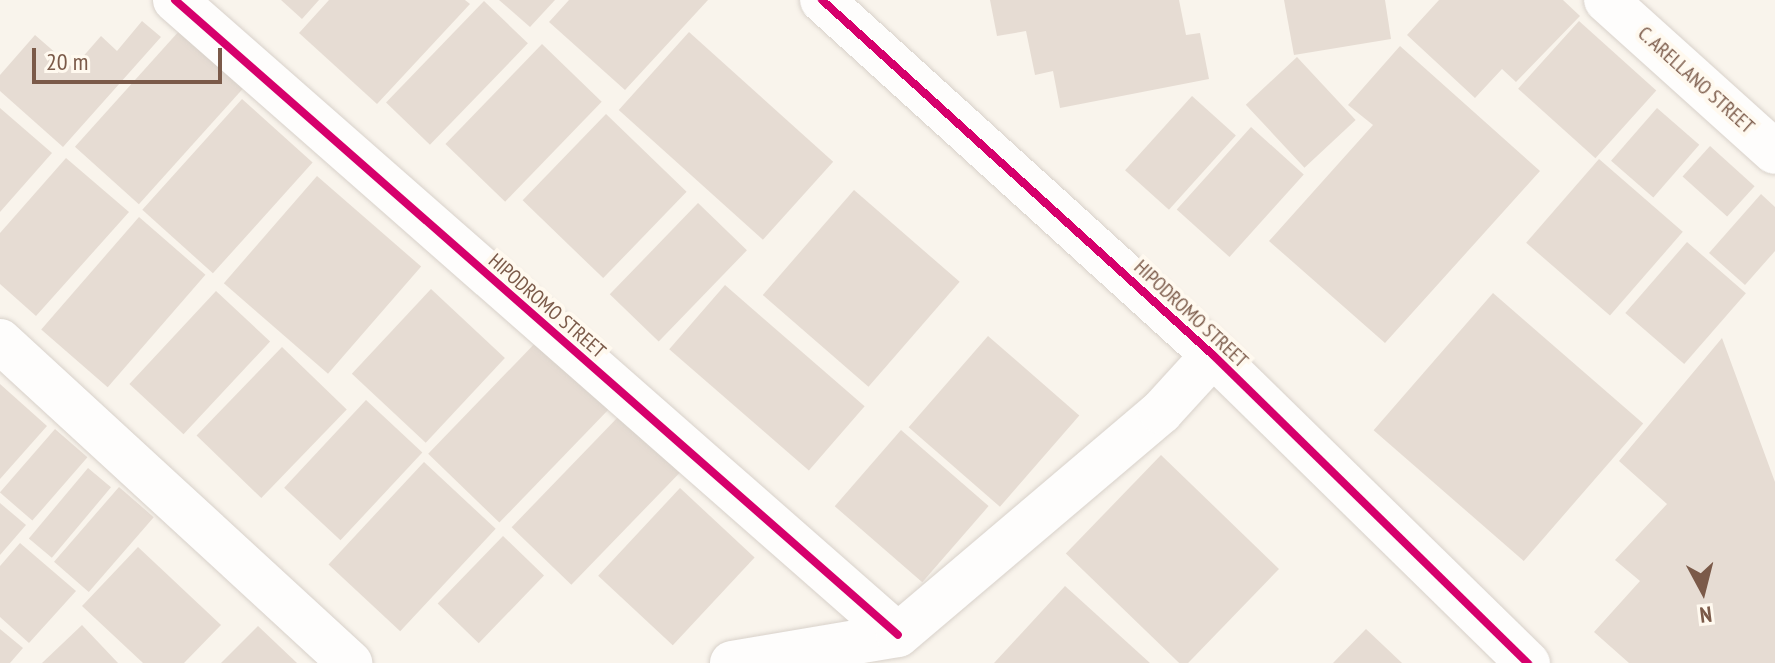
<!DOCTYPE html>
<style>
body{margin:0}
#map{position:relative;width:1775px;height:663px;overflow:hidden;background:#f9f4ec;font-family:"PT Sans Narrow",sans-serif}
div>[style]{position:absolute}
.building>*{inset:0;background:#e6dcd3;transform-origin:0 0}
.roads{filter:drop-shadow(0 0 2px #d8d1ca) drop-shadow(0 0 2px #d8d1ca)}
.street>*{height:44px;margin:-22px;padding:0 22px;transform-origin:22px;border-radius:22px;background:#fefdfc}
.cycleway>*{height:8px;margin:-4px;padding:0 4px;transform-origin:4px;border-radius:4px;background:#d6006c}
span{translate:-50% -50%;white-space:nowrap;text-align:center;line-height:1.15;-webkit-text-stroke:8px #fff9ef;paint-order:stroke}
.street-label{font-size:20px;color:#7b5a49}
.north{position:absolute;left:1663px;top:551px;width:80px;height:80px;-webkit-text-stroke:6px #fff9ef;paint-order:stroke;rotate:173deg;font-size:22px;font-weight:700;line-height:32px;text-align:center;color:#7b5a49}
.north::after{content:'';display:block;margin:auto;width:28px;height:36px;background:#7b5a49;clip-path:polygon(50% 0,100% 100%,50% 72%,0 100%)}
.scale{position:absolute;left:32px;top:48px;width:190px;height:36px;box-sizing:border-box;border:4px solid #7b5a49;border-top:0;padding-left:10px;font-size:24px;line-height:28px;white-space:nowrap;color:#7b5a49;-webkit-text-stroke:6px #fff9ef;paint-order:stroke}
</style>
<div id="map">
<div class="building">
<i style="clip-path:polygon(281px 0,319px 0,302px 19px)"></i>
<i style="clip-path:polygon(329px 0,465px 0,470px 4px,377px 104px,299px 33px)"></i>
<i style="clip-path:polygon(499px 0,555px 0,530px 27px)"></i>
<i style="clip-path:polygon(569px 0,708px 0,625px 90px,549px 22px)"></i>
<i style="clip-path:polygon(990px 0,1179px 0,1186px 35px,1200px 33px,1209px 79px,1060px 108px,1053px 71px,1035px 75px,1026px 31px,997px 36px)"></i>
<i style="clip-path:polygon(1284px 0,1385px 0,1391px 39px,1294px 55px)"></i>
<i style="clip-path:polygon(1439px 0,1563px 0,1580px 16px,1516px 82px,1502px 69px,1475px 98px,1407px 35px)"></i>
<i style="left:484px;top:1px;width:61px;height:141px;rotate:44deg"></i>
<i style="clip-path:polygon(142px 21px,161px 37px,63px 147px,0 91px,0 75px,35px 35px,73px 68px,101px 36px,117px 51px)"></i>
<i style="left:1579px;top:21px;width:104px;height:91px;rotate:42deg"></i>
<i style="left:180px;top:30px;width:86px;height:157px;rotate:42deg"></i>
<i style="left:689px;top:32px;width:194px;height:105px;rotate:42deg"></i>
<i style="left:542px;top:44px;width:83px;height:139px;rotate:44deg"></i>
<i style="clip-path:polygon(1400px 46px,1540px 171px,1385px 343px,1269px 241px,1373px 125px,1348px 105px)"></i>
<i style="left:1297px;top:57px;width:86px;height:70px;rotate:47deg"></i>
<i style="left:1192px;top:96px;width:59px;height:100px;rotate:42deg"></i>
<i style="left:242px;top:99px;width:95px;height:149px;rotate:42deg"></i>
<i style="clip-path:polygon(0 108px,52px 153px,0 212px)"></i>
<i style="left:1657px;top:108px;width:56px;height:70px;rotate:41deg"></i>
<i style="left:606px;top:114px;width:112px;height:120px;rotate:44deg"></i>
<i style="left:1251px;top:127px;width:71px;height:111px;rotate:42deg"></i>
<i style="left:1710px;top:146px;width:60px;height:41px;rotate:42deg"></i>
<i style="clip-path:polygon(66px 158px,129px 212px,36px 316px,0 284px,0 233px)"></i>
<i style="left:1599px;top:159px;width:111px;height:111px;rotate:41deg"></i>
<i style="left:317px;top:176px;width:138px;height:142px;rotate:41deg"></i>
<i style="left:854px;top:190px;width:140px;height:139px;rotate:41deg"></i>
<i style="clip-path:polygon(1761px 194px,1775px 207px,1775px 251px,1745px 285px,1709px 253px)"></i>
<i style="left:698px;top:203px;width:68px;height:127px;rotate:44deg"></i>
<i style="left:139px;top:217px;width:88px;height:149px;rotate:41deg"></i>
<i style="left:1687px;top:242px;width:78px;height:94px;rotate:41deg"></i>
<i style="left:725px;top:285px;width:185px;height:85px;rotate:41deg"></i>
<i style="left:431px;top:289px;width:101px;height:116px;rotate:43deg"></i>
<i style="left:216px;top:291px;width:74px;height:127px;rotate:43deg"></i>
<i style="left:1493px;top:293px;width:199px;height:182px;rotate:41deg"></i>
<i style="left:988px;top:336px;width:121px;height:121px;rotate:41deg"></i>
<i style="left:540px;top:338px;width:99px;height:161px;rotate:44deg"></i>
<i style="clip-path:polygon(1722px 338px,1775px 482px,1775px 663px,1629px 663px,1594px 632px,1640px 581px,1615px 560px,1667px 504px,1619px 461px)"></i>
<i style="left:282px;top:347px;width:90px;height:123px;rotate:44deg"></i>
<i style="clip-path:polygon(0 384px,47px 426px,0 479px)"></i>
<i style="left:366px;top:400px;width:77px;height:120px;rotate:43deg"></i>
<i style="left:620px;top:415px;width:83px;height:156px;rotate:44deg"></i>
<i style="left:55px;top:429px;width:43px;height:84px;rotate:41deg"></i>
<i style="left:901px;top:430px;width:116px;height:101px;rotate:41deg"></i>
<i style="left:1161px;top:455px;width:164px;height:137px;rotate:44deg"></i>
<i style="left:424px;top:462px;width:98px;height:140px;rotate:43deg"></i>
<i style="left:88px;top:468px;width:30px;height:92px;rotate:40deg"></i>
<i style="left:119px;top:487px;width:46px;height:99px;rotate:41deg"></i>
<i style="left:680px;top:488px;width:102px;height:120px;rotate:43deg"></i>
<i style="clip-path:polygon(0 503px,26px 525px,0 555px)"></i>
<i style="left:503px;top:536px;width:57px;height:94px;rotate:44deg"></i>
<i style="clip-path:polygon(20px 543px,76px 591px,29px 643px,0 617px,0 566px)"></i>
<i style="clip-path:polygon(138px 547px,221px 625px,184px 663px,143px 663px,82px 606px)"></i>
<i style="clip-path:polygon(1065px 586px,1150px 663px,994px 663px)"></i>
<i style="clip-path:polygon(82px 625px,118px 663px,42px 663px)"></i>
<i style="clip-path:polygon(258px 626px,297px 663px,221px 663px)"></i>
<i style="clip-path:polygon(0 629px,23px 648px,10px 663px,0 663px)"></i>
<i style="clip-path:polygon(1366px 629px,1402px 663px,1333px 663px)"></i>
</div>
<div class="roads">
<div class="street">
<i style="left:175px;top:0;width:962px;rotate:41.29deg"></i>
<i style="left:822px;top:0;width:528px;rotate:42.24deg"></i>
<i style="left:1213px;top:355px;width:441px;rotate:44.4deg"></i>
<i style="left:1606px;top:0;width:227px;rotate:42deg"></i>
<i style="left:0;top:341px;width:476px;rotate:42.6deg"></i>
<i style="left:732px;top:663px;width:168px;rotate:-9.6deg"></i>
<i style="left:898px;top:635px;width:345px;rotate:-40.3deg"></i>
<i style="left:1161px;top:412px;width:77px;rotate:-47.6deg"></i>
</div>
</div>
<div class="cycleway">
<i style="left:175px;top:0;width:962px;rotate:41.29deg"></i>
<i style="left:822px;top:0;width:528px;rotate:42.24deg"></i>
<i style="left:1213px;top:355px;width:441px;rotate:44.4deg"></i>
</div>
<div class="street-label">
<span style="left:1696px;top:80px;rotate:42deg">C. ARELLANO STREET</span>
<span style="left:547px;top:306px;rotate:41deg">HIPODROMO STREET</span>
<span style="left:1191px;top:314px;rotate:43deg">HIPODROMO STREET</span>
</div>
<div class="north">N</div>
<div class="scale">20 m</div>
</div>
